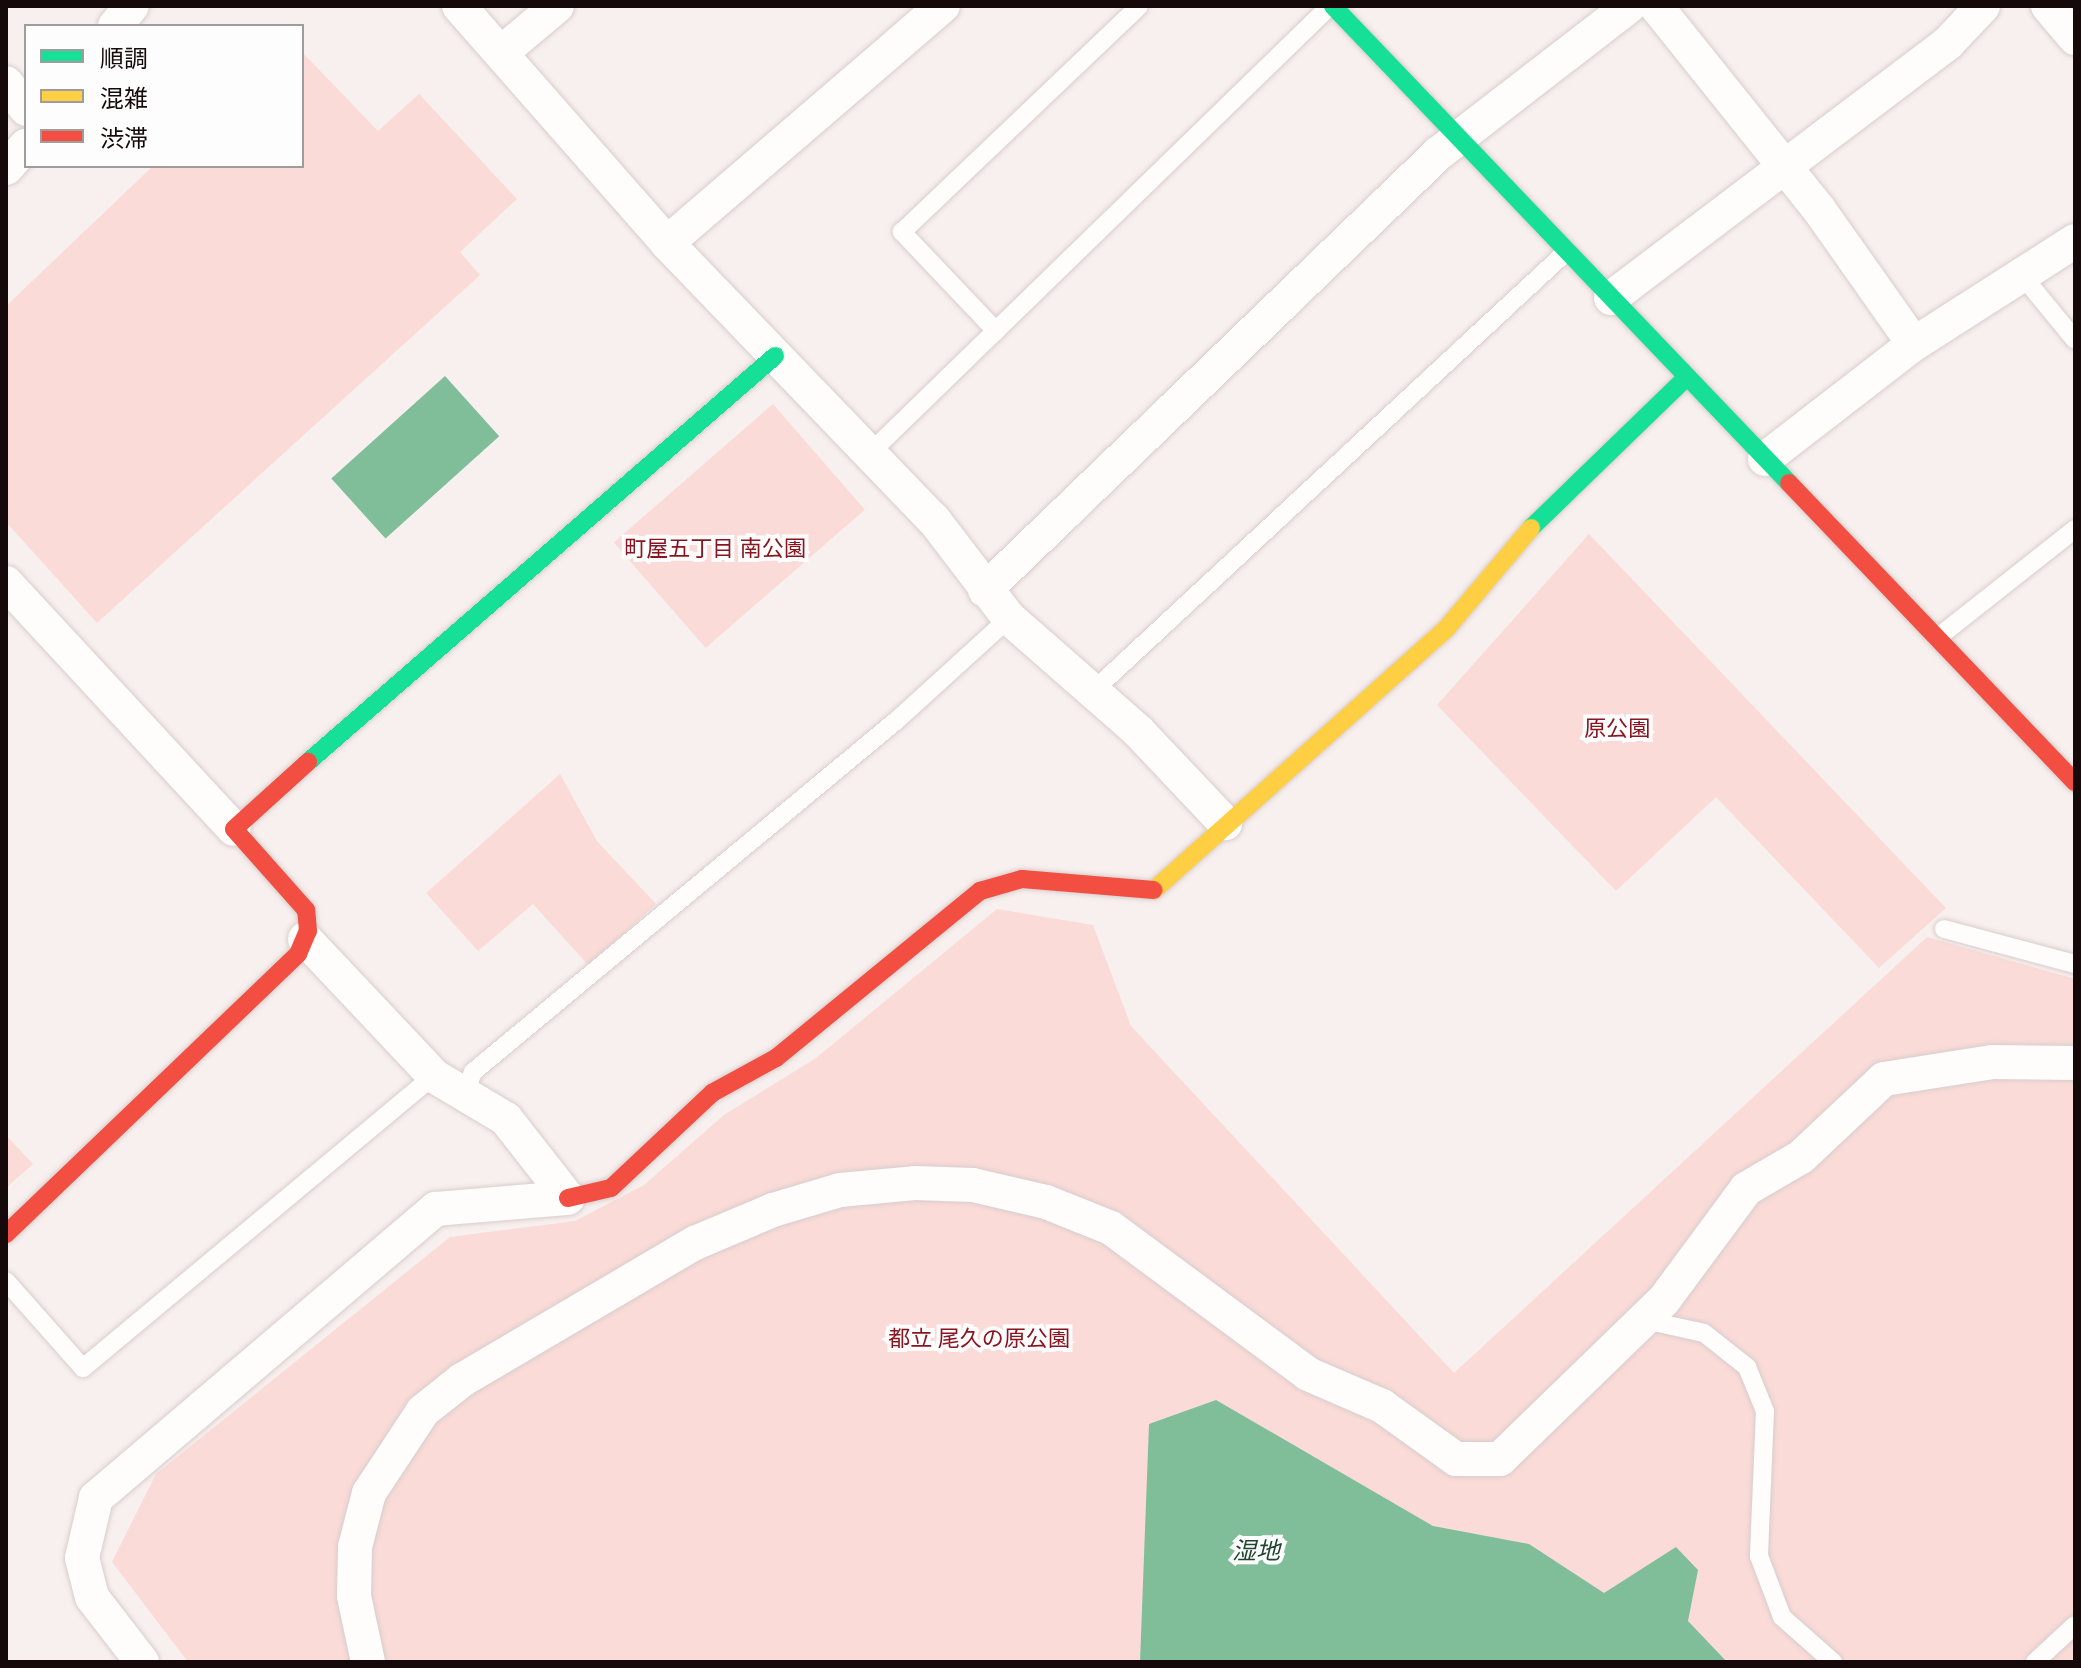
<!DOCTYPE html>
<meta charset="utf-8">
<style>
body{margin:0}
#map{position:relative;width:2081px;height:1668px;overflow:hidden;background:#f8f0ee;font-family:"Open Sans","Noto Sans JP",sans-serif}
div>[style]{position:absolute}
.green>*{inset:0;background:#fadbd8;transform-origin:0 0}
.water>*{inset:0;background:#7fbe99;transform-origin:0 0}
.roads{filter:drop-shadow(0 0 2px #d8cdcc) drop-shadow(0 0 2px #d8cdcc)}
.lane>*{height:18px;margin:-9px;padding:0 9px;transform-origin:9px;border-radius:9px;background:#fefdfc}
.street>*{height:34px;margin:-17px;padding:0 17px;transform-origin:17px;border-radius:17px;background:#fefdfc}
.fast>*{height:18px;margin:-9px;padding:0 9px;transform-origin:9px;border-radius:9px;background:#16e098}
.slow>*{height:18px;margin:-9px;padding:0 9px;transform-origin:9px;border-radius:9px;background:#ffcf43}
.jam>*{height:18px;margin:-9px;padding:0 9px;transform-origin:9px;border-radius:9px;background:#f24e42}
span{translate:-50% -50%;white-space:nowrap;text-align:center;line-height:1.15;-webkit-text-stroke:8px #fdfdfd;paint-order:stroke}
.park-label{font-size:22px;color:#881520}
.water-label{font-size:24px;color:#1f4630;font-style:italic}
.frame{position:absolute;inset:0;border:8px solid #150a09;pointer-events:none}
.legend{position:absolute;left:24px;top:24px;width:280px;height:144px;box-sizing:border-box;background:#fdfdfd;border:2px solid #a09c9b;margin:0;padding:10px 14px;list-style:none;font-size:24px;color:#150a09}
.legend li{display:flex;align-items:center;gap:16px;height:40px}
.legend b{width:40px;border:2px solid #a09c9b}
</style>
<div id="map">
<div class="green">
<i style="clip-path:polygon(302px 52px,378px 131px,419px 94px,517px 199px,460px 252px,480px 275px,97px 623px,6px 522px,6px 306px,153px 166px,302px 166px)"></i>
<i style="left:773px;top:404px;width:140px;height:211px;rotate:49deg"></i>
<i style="clip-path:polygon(1589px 534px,1946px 908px,1879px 968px,1716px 797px,1616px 891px,1437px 705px)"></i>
<i style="clip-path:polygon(560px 774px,597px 841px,656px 904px,589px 966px,533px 904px,478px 951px,426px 893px)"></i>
<i style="clip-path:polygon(997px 909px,1093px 925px,1131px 1026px,1454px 1373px,1927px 937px,2075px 979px,2075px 1662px,188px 1662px,112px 1562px,156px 1474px,450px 1237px,575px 1221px,644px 1185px,724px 1115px,816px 1058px)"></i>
<i style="clip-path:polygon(6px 1135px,33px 1164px,6px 1188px)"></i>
</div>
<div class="water">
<i style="left:445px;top:376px;width:81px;height:153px;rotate:48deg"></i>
<i style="clip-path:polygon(1216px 1400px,1433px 1526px,1529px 1544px,1604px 1593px,1676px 1547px,1698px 1570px,1688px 1621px,1727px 1662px,1140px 1662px,1149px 1424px)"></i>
</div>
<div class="roads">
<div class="lane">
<i style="left:2021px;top:274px;width:85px;rotate:50.7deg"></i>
<i style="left:996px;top:331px;width:137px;rotate:-133.5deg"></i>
<i style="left:902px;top:232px;width:327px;rotate:-43.6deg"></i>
<i style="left:870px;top:453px;width:641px;rotate:-44.18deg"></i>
<i style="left:1937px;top:638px;width:176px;rotate:-38.3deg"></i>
<i style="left:1092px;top:692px;width:648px;rotate:-42.87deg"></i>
<i style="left:1944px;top:929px;width:136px;rotate:15deg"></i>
<i style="left:463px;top:1097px;width:27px;rotate:-68deg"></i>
<i style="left:473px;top:1072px;width:551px;rotate:-39.7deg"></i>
<i style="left:897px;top:720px;width:151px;rotate:-42.3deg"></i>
<i style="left:6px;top:1281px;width:116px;rotate:48.5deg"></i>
<i style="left:83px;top:1368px;width:457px;rotate:-39.8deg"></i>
<i style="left:1645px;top:1320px;width:60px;rotate:12.4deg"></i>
<i style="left:1704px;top:1333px;width:55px;rotate:38.3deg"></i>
<i style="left:1747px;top:1367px;width:48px;rotate:67.8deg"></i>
<i style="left:1765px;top:1411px;width:145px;rotate:92.4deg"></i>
<i style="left:1759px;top:1556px;width:65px;rotate:69.3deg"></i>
<i style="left:1782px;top:1617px;width:68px;rotate:41.4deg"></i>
<i style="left:2035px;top:1662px;width:54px;rotate:-42.8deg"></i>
</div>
<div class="street">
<i style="left:459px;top:6px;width:315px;rotate:48.7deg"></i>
<i style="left:667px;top:243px;width:385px;rotate:46.1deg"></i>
<i style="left:934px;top:520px;width:123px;rotate:52.6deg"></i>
<i style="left:1009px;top:618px;width:171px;rotate:41.2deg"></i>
<i style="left:1138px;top:731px;width:127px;rotate:46.6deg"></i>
<i style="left:1656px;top:6px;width:259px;rotate:51.3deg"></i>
<i style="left:1818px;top:208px;width:166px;rotate:54.8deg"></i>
<i style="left:2048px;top:6px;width:42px;rotate:49.8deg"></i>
<i style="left:115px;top:26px;width:26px;rotate:-50deg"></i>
<i style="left:501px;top:53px;width:73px;rotate:-40deg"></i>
<i style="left:6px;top:83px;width:33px;rotate:52deg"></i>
<i style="left:6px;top:168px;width:30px;rotate:-48deg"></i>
<i style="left:667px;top:243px;width:364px;rotate:-40.7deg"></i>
<i style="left:1611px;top:298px;width:423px;rotate:-37.1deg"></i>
<i style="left:1948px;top:43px;width:51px;rotate:-46.6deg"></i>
<i style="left:1765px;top:459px;width:188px;rotate:-37.7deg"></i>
<i style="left:1914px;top:344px;width:191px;rotate:-32.6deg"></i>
<i style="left:6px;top:583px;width:335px;rotate:47.2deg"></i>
<i style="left:985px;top:590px;width:630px;rotate:-43.91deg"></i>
<i style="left:1439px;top:153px;width:240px;rotate:-37.7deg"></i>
<i style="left:305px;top:939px;width:188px;rotate:46.7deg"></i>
<i style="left:434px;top:1076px;width:84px;rotate:30.8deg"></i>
<i style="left:506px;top:1119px;width:100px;rotate:51.9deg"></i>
<i style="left:142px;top:1662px;width:82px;rotate:-127.6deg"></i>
<i style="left:92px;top:1597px;width:40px;rotate:-104.4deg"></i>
<i style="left:82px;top:1558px;width:62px;rotate:-76.9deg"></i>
<i style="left:96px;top:1498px;width:446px;rotate:-40.4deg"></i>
<i style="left:436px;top:1209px;width:132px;rotate:-4.8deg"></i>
<i style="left:368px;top:1662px;width:67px;rotate:-102deg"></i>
<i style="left:354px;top:1596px;width:49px;rotate:-88.8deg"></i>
<i style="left:355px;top:1547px;width:56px;rotate:-75.5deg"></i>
<i style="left:369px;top:1493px;width:98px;rotate:-56.6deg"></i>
<i style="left:423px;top:1411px;width:50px;rotate:-38.5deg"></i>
<i style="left:462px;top:1380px;width:270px;rotate:-30.5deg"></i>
<i style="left:695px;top:1243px;width:85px;rotate:-22.9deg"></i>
<i style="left:773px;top:1210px;width:70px;rotate:-16.6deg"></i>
<i style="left:840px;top:1190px;width:75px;rotate:-5.3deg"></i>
<i style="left:915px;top:1183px;width:58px;rotate:2deg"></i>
<i style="left:973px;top:1185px;width:75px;rotate:13.1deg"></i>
<i style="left:1046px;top:1202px;width:70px;rotate:21.8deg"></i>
<i style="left:1111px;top:1228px;width:245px;rotate:36.5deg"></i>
<i style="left:1308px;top:1374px;width:81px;rotate:23.4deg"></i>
<i style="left:1382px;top:1406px;width:91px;rotate:35.6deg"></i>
<i style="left:1456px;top:1459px;width:44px"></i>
<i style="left:1500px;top:1459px;width:228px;rotate:-44.1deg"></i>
<i style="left:1664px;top:1300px;width:138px;rotate:-53.5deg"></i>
<i style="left:1746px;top:1189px;width:64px;rotate:-30.2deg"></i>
<i style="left:1801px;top:1157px;width:114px;rotate:-43.2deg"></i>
<i style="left:1884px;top:1079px;width:109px;rotate:-8.9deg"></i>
<i style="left:1992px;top:1062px;width:83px;rotate:0.7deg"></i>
</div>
<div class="fast">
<i style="left:1333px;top:6px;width:660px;rotate:46.29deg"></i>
<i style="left:1531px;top:528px;width:217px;rotate:-44.1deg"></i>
<i style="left:308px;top:762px;width:619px;rotate:-41deg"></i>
</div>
<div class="slow">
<i style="left:1154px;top:890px;width:392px;rotate:-41.8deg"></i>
<i style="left:1446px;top:629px;width:132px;rotate:-49.9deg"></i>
</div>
<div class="jam">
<i style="left:1789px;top:483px;width:414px;rotate:46.3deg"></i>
<i style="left:568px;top:1198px;width:44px;rotate:-13.1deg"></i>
<i style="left:611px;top:1188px;width:139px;rotate:-43.2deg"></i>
<i style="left:712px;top:1093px;width:73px;rotate:-28.7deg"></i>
<i style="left:776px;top:1058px;width:264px;rotate:-39.3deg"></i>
<i style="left:980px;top:891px;width:44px;rotate:-15.9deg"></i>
<i style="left:1022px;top:879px;width:132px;rotate:4.8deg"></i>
<i style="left:6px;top:1234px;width:405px;rotate:-43.8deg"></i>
<i style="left:298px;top:954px;width:25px;rotate:-67deg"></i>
<i style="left:308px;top:931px;width:21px;rotate:-95deg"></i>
<i style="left:306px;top:910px;width:108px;rotate:-131.6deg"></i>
<i style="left:234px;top:829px;width:100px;rotate:-42.2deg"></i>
</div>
</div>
<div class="park-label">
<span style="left:715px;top:548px">町屋五丁目 南公園</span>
<span style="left:1617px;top:728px">原公園</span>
<span style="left:979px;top:1338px">都立 尾久の原公園</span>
</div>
<div class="water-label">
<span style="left:1256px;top:1550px">湿地</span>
</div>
<div class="frame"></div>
<ul class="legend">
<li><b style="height:10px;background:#16e098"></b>順調</li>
<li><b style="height:10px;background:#ffcf43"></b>混雑</li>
<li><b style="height:10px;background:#f24e42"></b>渋滞</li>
</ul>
</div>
